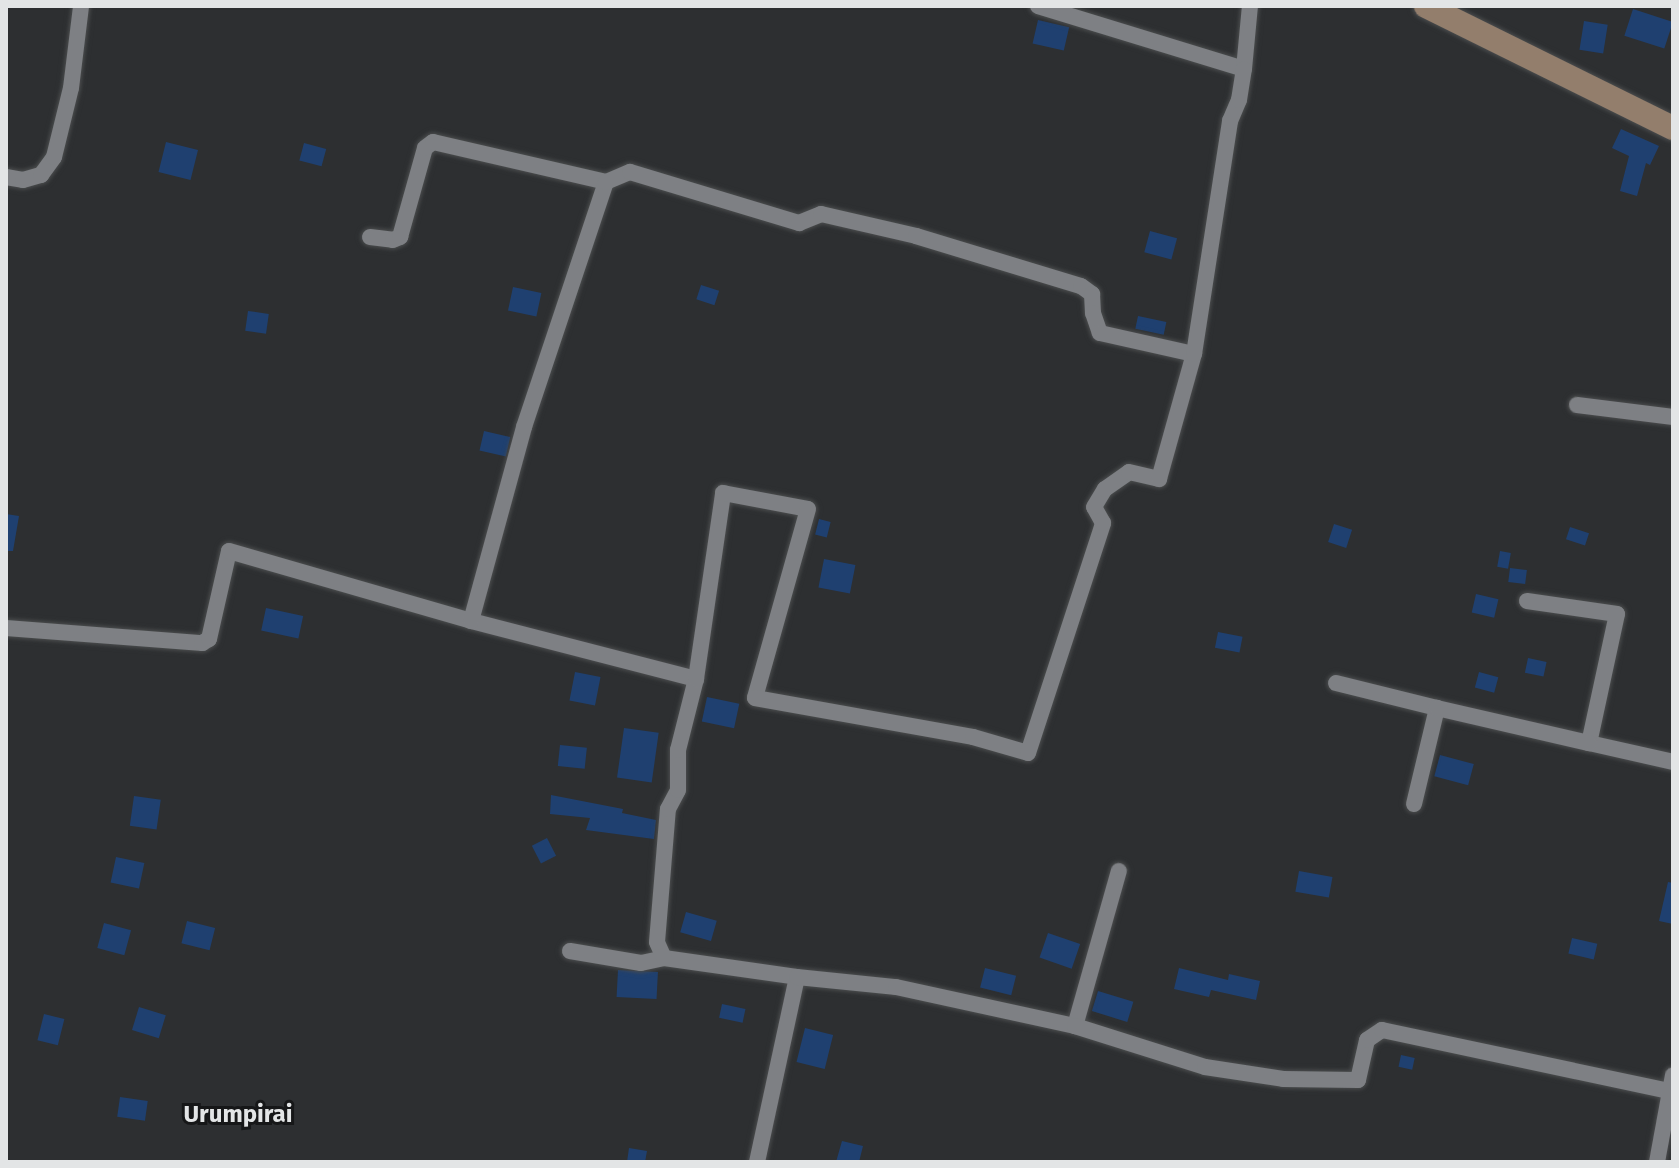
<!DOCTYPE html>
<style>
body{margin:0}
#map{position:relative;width:1679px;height:1168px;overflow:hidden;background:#2d2f31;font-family:"Fira Sans",sans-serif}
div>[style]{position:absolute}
.building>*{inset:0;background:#1f4070;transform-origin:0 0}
.roads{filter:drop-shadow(0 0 2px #4b4d4e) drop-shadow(0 0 2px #4b4d4e)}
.street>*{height:16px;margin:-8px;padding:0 8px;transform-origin:8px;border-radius:8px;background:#7e8084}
.secondary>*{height:24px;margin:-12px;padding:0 12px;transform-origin:12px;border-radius:12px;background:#937e6c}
span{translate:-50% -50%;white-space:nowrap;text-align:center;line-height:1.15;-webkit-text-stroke:6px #161718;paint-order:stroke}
.quarter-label{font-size:24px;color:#e3e5e6;font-weight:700}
.frame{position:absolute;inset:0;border:8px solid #e3e5e6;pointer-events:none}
</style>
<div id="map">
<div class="building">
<i style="left:1633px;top:9px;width:42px;height:28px;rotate:18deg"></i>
<i style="left:1038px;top:20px;width:32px;height:24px;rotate:13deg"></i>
<i style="left:1584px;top:21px;width:24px;height:29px;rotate:9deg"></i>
<i style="clip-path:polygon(1621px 129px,1659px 146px,1650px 165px,1646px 163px,1637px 196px,1620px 191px,1629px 156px,1612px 148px)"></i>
<i style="left:166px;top:142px;width:33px;height:31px;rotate:14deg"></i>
<i style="left:304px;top:143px;width:23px;height:18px;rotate:15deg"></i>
<i style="left:1150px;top:231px;width:28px;height:22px;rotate:15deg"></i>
<i style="left:701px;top:285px;width:19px;height:15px;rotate:18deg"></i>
<i style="left:513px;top:287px;width:29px;height:24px;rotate:12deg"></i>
<i style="left:248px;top:311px;width:21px;height:20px;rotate:8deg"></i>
<i style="left:1138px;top:316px;width:29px;height:13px;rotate:12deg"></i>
<i style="left:484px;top:431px;width:27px;height:20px;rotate:13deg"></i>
<i style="clip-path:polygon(6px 514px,19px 516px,13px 551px,6px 551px)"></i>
<i style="left:819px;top:519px;width:12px;height:16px;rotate:14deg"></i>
<i style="left:1334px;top:524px;width:19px;height:19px;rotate:18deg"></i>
<i style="left:1570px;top:527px;width:20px;height:13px;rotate:18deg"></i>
<i style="left:1500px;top:551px;width:11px;height:16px;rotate:10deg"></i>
<i style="left:824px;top:559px;width:32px;height:29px;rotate:11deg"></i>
<i style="left:1510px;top:568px;width:17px;height:14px;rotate:7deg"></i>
<i style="left:1476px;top:594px;width:23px;height:19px;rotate:13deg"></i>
<i style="left:266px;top:608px;width:38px;height:23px;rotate:12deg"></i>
<i style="left:1218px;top:632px;width:25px;height:16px;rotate:11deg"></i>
<i style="left:1528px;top:658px;width:19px;height:15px;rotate:12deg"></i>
<i style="left:575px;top:672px;width:26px;height:29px;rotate:11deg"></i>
<i style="left:1479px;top:672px;width:20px;height:16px;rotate:15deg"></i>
<i style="left:707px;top:697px;width:33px;height:25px;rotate:12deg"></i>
<i style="left:624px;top:728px;width:35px;height:50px;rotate:8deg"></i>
<i style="left:560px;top:745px;width:27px;height:21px;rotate:6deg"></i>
<i style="left:1440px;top:755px;width:35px;height:22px;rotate:15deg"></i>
<i style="clip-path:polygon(551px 795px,623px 809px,622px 813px,656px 820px,654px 839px,586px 830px,590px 818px,550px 814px)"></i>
<i style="left:134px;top:796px;width:27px;height:30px;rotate:8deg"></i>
<i style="left:547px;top:838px;width:20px;height:17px;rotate:63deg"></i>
<i style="left:116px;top:857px;width:29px;height:26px;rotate:12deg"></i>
<i style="left:1299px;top:871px;width:34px;height:21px;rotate:10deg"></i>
<i style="clip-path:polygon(1668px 882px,1673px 883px,1673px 924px,1659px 921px)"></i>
<i style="left:686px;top:912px;width:32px;height:21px;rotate:16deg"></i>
<i style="left:187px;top:921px;width:29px;height:23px;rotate:14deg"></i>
<i style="left:104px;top:923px;width:28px;height:26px;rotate:15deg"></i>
<i style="left:1048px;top:933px;width:34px;height:26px;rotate:19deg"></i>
<i style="left:1572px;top:938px;width:26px;height:16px;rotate:13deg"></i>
<i style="left:985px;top:968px;width:32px;height:20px;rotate:14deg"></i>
<i style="clip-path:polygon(1179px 968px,1228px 980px,1229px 974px,1260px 981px,1256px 1000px,1211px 990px,1209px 997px,1174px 989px)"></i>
<i style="left:618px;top:970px;width:40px;height:27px;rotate:3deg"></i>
<i style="left:1098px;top:991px;width:37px;height:21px;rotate:17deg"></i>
<i style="left:722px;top:1004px;width:24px;height:14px;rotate:12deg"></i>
<i style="left:139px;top:1007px;width:28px;height:24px;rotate:17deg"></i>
<i style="left:44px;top:1014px;width:21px;height:27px;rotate:14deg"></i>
<i style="left:805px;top:1028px;width:29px;height:35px;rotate:14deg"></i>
<i style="left:1401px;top:1055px;width:14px;height:12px;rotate:12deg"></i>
<i style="left:120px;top:1097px;width:28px;height:20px;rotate:8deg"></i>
<i style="clip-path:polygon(842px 1141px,863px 1146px,859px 1162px,836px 1162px)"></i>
<i style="clip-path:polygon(629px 1148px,647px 1151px,645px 1162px,627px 1162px)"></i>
</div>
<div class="roads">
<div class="street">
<i style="left:1038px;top:6px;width:215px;rotate:17deg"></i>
<i style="left:1244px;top:69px;width:63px;rotate:-84.6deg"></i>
<i style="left:6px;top:177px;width:17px;rotate:10deg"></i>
<i style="left:23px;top:180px;width:19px;rotate:-16deg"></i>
<i style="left:41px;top:175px;width:22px;rotate:-54deg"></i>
<i style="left:54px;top:157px;width:71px;rotate:-76.2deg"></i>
<i style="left:71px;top:88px;width:83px;rotate:-83deg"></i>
<i style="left:370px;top:237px;width:23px;rotate:7deg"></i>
<i style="left:393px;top:240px;width:8px;rotate:-23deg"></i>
<i style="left:400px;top:237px;width:92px;rotate:-74.3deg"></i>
<i style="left:425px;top:148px;width:10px;rotate:-37deg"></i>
<i style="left:433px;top:142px;width:178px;rotate:13deg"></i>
<i style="left:1577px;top:405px;width:97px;rotate:7.1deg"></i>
<i style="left:1527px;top:601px;width:91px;rotate:8.2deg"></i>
<i style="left:1617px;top:614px;width:132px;rotate:102.2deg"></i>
<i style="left:1589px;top:743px;width:86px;rotate:12.7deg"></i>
<i style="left:6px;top:628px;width:197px;rotate:4.4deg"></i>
<i style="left:202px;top:643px;width:8px;rotate:-30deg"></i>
<i style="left:209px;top:639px;width:90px;rotate:-77.2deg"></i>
<i style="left:229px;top:551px;width:252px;rotate:16.1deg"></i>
<i style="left:696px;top:679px;width:232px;rotate:-165.5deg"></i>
<i style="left:471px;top:621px;width:201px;rotate:-74.7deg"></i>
<i style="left:524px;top:427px;width:258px;rotate:-71.5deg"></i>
<i style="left:606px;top:182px;width:26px;rotate:-23deg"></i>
<i style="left:630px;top:172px;width:177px;rotate:16.8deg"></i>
<i style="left:799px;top:223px;width:24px;rotate:-22deg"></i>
<i style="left:821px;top:214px;width:98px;rotate:13deg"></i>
<i style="left:916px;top:236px;width:172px;rotate:16.9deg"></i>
<i style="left:1081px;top:286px;width:14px;rotate:36deg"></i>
<i style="left:1092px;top:294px;width:19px;rotate:87deg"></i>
<i style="left:1093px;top:313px;width:21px;rotate:71deg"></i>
<i style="left:1100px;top:333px;width:96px;rotate:12.6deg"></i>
<i style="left:1336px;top:683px;width:104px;rotate:13.9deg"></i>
<i style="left:1414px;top:804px;width:99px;rotate:-76.5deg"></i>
<i style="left:1437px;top:708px;width:156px;rotate:13deg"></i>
<i style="left:570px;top:951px;width:72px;rotate:9.6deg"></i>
<i style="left:641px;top:963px;width:24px;rotate:-12deg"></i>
<i style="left:664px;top:958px;width:134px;rotate:8.1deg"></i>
<i style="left:664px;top:958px;width:17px;rotate:-114deg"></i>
<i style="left:657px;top:942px;width:133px;rotate:-85.3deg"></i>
<i style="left:668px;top:809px;width:21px;rotate:-62deg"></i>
<i style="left:678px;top:790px;width:40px;rotate:-90deg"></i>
<i style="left:678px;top:750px;width:73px;rotate:-75.8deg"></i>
<i style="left:696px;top:679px;width:188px;rotate:-81.7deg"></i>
<i style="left:723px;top:493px;width:86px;rotate:10.7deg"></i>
<i style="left:808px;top:509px;width:196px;rotate:105.7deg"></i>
<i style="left:755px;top:698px;width:221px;rotate:10.1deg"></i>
<i style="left:973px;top:737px;width:57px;rotate:16.2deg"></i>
<i style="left:1028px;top:753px;width:242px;rotate:-71.9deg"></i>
<i style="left:1103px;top:523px;width:18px;rotate:-119deg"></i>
<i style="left:1094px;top:507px;width:21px;rotate:-59deg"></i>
<i style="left:1105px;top:489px;width:29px;rotate:-35deg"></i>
<i style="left:1129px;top:472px;width:31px;rotate:13deg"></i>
<i style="left:1159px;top:479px;width:130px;rotate:-74.4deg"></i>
<i style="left:1194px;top:354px;width:236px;rotate:-81.2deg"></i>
<i style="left:1230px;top:121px;width:23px;rotate:-67deg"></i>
<i style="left:1239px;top:100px;width:31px;rotate:-81deg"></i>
<i style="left:1075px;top:1026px;width:161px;rotate:-74.2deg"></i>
<i style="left:757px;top:1162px;width:189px;rotate:-77.8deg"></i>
<i style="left:797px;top:977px;width:100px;rotate:5.8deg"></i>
<i style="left:896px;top:987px;width:183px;rotate:12.3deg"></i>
<i style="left:1075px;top:1026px;width:136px;rotate:17.5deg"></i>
<i style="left:1205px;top:1067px;width:79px;rotate:8.7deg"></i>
<i style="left:1283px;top:1079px;width:75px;rotate:0.8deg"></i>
<i style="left:1358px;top:1080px;width:41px;rotate:-77.3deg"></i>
<i style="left:1367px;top:1040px;width:18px;rotate:-34deg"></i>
<i style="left:1382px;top:1030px;width:294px;rotate:12deg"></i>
<i style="left:1657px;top:1162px;width:88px;rotate:-79.6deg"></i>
</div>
<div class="secondary">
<i style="left:1426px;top:6px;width:275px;rotate:26.3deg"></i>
</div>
</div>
<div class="quarter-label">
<span style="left:238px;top:1115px">Urumpirai</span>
</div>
<div class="frame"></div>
</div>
